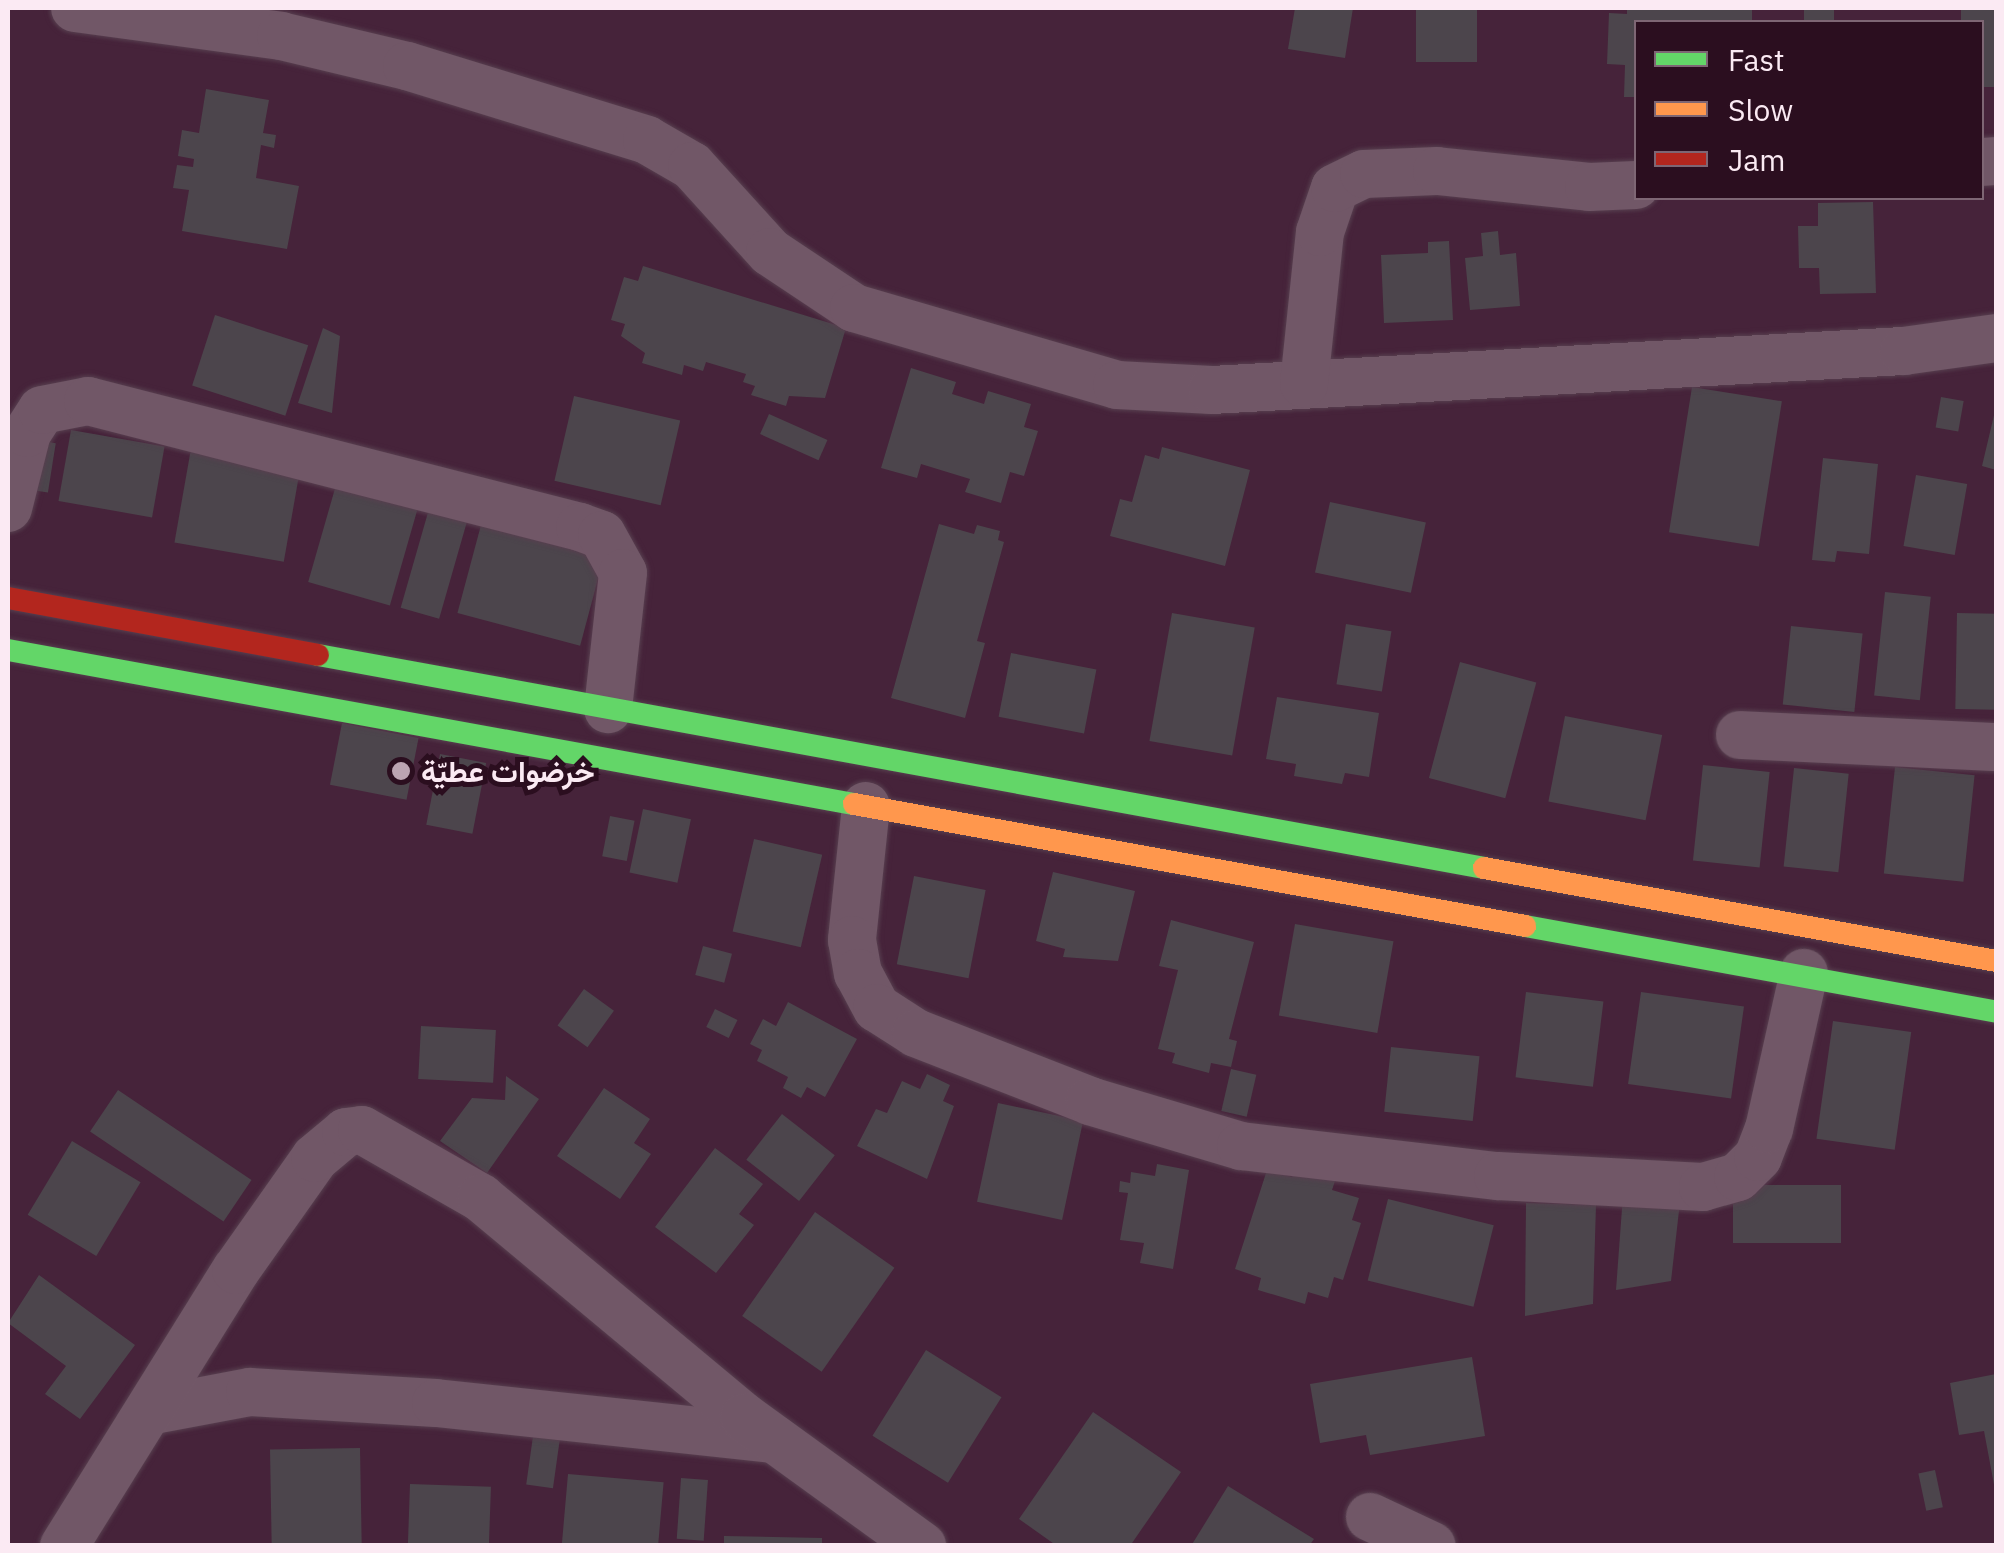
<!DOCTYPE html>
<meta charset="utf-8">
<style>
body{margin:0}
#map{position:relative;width:2004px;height:1553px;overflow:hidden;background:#46233a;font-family:"IBM Plex Sans",Vazirmatn,sans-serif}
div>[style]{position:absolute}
.building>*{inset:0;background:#4c454c;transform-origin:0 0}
.roads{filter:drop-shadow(0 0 2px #573f4f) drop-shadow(0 0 2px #573f4f)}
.street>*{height:48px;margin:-24px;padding:0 24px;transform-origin:24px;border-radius:24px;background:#715767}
.fast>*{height:22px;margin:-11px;padding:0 11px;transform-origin:11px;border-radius:11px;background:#63d668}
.slow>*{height:22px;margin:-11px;padding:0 11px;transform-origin:11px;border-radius:11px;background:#ff974d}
.jam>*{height:22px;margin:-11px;padding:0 11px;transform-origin:11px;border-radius:11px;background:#b3261e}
.dots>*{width:28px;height:28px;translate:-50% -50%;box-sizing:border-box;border:5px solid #2b0e1f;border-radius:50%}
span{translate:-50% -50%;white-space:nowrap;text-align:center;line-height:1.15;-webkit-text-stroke:10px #2b0e1f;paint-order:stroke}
.poi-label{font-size:30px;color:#fbeaf3;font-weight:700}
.left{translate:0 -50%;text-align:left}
.frame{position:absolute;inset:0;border:10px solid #fbeaf3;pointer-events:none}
.legend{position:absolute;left:1634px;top:20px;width:350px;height:180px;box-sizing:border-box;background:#2b0e1f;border:2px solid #7e6674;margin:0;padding:12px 18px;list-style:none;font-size:30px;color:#fbeaf3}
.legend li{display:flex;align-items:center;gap:20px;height:50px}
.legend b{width:50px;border:2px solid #7e6674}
</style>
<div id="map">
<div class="building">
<i style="clip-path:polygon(1295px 8px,1353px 8px,1345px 58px,1288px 49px)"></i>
<i style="left:1416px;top:8px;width:61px;height:54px"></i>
<i style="clip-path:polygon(1627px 8px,1752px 8px,1752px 22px,1636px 22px,1636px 97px,1624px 97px,1625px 65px,1607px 64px,1609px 13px,1627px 14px)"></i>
<i style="left:1804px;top:8px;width:30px;height:14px"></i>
<i style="clip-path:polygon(1961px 8px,1996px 8px,1996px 87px,1982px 87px,1982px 22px,1961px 22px)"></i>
<i style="clip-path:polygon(206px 89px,269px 100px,263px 133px,276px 135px,274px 148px,261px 145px,256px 178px,299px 186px,287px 249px,182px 231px,189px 190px,173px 188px,177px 165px,193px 167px,194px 159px,178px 156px,182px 130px,199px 133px)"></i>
<i style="clip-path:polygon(1873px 202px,1876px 293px,1820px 294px,1819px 268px,1799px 268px,1798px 226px,1818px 226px,1818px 203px)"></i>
<i style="clip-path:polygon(1498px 231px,1500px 255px,1516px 253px,1520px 306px,1470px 310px,1465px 258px,1483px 256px,1481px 233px)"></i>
<i style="clip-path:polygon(1449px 241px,1453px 320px,1384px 323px,1381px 255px,1428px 253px,1428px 242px)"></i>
<i style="clip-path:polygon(643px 266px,846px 328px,825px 398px,789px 396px,786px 406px,751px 395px,755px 386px,743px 382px,746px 374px,706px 362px,703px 371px,684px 365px,682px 375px,642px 363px,645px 353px,621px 336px,625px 324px,611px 320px,624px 277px,638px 281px)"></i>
<i style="left:215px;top:315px;width:98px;height:74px;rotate:18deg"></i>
<i style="clip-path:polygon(323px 328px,340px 336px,332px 413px,298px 403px)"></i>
<i style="clip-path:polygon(911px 368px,956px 382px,952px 394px,984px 404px,988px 391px,1031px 404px,1024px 427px,1038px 431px,1024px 476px,1010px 472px,1001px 503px,965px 492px,970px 479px,921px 464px,917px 478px,881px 468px)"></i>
<i style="left:1692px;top:387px;width:91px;height:147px;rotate:9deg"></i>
<i style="left:574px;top:396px;width:109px;height:87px;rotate:13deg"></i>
<i style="left:1941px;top:397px;width:23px;height:31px;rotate:10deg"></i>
<i style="clip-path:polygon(1995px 411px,1996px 412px,1996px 470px,1982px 466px)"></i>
<i style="left:769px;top:414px;width:64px;height:22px;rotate:24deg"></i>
<i style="left:71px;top:430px;width:95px;height:72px;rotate:10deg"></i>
<i style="left:36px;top:440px;width:20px;height:50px;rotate:9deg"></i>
<i style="left:192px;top:443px;width:111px;height:101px;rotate:10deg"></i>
<i style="clip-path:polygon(1162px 447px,1250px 470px,1225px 566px,1110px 536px,1120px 499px,1132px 502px,1145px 455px,1159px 459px)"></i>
<i style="clip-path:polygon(1823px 458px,1878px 464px,1869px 554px,1837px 551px,1835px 562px,1812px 560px)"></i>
<i style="left:1916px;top:475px;width:52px;height:72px;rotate:10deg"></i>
<i style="left:336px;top:485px;width:85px;height:101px;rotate:16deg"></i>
<i style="left:431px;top:502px;width:40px;height:110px;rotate:16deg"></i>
<i style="left:1330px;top:502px;width:98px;height:72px;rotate:12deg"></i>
<i style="clip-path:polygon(939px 524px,974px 534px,977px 525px,1000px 531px,998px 540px,1004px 542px,977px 641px,985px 643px,965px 718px,891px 698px)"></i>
<i style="left:481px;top:525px;width:127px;height:91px;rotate:15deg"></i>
<i style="left:1885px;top:592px;width:46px;height:104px;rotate:6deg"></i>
<i style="left:1172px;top:613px;width:84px;height:130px;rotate:10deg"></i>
<i style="left:1957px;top:613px;width:39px;height:96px;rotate:1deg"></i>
<i style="left:1346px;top:624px;width:46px;height:61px;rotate:9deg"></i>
<i style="left:1791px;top:626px;width:72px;height:79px;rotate:6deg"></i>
<i style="left:1011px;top:653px;width:87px;height:65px;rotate:11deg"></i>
<i style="left:1460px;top:662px;width:79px;height:120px;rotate:15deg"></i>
<i style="clip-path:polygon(1277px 697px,1379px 713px,1369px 777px,1345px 773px,1342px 784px,1294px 776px,1296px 764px,1266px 759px)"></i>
<i style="left:1565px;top:716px;width:99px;height:87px;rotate:11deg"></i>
<i style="left:342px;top:723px;width:78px;height:63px;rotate:11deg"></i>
<i style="left:440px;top:754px;width:47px;height:72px;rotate:11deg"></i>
<i style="left:1703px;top:765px;width:67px;height:96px;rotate:6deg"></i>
<i style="left:1895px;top:767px;width:80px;height:107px;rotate:6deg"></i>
<i style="left:1794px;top:768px;width:55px;height:99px;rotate:6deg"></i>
<i style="left:643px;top:809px;width:49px;height:65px;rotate:12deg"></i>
<i style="left:610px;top:816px;width:25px;height:41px;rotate:11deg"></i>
<i style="left:754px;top:839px;width:70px;height:95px;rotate:13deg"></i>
<i style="clip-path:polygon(1053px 872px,1135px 891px,1118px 961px,1063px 957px,1065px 949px,1036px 941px)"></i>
<i style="left:914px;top:876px;width:73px;height:90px;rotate:11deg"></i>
<i style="clip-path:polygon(1171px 920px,1254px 942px,1229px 1039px,1237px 1041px,1231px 1067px,1211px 1063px,1209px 1073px,1172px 1063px,1175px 1053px,1158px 1049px,1178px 970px,1159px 966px)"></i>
<i style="left:1295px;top:924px;width:100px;height:93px;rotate:10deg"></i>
<i style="left:703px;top:946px;width:30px;height:30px;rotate:15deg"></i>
<i style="left:584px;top:989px;width:37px;height:45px;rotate:36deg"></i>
<i style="left:1526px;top:992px;width:78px;height:86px;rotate:7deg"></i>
<i style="left:1641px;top:992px;width:104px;height:93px;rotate:8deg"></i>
<i style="clip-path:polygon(788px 1002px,857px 1039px,825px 1097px,807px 1087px,801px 1098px,783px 1088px,788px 1077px,757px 1061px,762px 1050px,750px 1044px,763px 1019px,776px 1026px)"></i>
<i style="left:715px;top:1009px;width:25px;height:20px;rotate:26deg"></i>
<i style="left:1833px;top:1021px;width:79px;height:119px;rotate:8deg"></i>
<i style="left:421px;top:1026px;width:75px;height:53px;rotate:3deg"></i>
<i style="left:1391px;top:1047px;width:89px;height:65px;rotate:6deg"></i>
<i style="left:1231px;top:1069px;width:26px;height:43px;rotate:13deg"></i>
<i style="clip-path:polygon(927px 1074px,950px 1085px,943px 1101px,954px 1106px,927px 1179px,857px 1146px,876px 1109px,887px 1113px,902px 1081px,920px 1089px)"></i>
<i style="clip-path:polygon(506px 1076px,539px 1099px,487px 1173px,440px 1141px,472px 1098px,505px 1100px)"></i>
<i style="clip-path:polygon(604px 1088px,650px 1119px,634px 1143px,651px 1154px,620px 1199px,557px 1156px)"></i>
<i style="left:118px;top:1090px;width:161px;height:50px;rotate:34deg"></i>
<i style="left:998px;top:1103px;width:87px;height:101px;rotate:12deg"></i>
<i style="left:782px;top:1114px;width:67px;height:58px;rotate:38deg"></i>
<i style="left:72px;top:1141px;width:80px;height:86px;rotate:31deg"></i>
<i style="clip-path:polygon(715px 1148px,763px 1184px,739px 1214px,754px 1225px,716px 1273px,655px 1227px)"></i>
<i style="clip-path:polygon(1157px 1164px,1189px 1170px,1173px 1269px,1140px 1263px,1144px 1243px,1120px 1240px,1128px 1193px,1119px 1192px,1120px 1181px,1130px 1183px,1131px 1172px,1155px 1176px)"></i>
<i style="clip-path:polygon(1295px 1165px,1336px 1178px,1332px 1190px,1359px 1198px,1352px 1220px,1361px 1223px,1343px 1280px,1334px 1277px,1328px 1298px,1308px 1292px,1305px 1304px,1258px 1290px,1261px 1278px,1235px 1269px,1267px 1170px,1292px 1177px)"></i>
<i style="left:1733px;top:1185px;width:108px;height:58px"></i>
<i style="clip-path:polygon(1623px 1195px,1680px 1202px,1671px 1281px,1616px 1290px)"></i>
<i style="left:1388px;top:1199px;width:109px;height:84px;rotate:14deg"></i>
<i style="clip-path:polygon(1526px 1203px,1596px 1205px,1593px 1304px,1525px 1316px)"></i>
<i style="left:815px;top:1212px;width:97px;height:127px;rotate:35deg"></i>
<i style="clip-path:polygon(39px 1275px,135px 1345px,80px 1419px,45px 1394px,66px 1366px,8px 1323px)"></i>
<i style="left:926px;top:1350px;width:89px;height:101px;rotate:32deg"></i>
<i style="clip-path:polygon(1472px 1357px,1485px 1436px,1370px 1455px,1366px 1435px,1320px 1443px,1310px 1384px)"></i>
<i style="clip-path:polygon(1996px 1374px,1996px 1490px,1995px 1490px,1984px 1431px,1959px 1435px,1950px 1383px)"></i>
<i style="clip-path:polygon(1093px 1412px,1181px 1472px,1130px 1546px,1057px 1546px,1019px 1519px)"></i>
<i style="left:534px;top:1429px;width:27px;height:56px;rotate:8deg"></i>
<i style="left:360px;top:1448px;width:98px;height:90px;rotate:89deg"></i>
<i style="left:1935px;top:1470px;width:38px;height:17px;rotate:78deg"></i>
<i style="left:568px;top:1474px;width:96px;height:72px;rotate:5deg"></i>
<i style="left:681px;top:1478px;width:27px;height:61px;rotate:4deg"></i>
<i style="left:410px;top:1484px;width:81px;height:62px;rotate:2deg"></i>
<i style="clip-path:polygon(1228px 1486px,1314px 1539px,1309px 1546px,1191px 1546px)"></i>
<i style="clip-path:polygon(724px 1536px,822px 1538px,822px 1546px,724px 1546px)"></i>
</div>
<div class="roads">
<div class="street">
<i style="left:75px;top:8px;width:208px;rotate:7.7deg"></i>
<i style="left:281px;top:36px;width:130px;rotate:13.4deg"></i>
<i style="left:407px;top:66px;width:251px;rotate:17.1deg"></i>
<i style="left:647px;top:140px;width:52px;rotate:30deg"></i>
<i style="left:692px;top:166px;width:116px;rotate:47.8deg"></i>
<i style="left:770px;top:252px;width:101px;rotate:33.7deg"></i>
<i style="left:854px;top:308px;width:274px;rotate:16.3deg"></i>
<i style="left:1117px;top:385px;width:95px;rotate:3deg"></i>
<i style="left:1212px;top:390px;width:693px;rotate:-3.23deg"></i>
<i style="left:1904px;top:351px;width:93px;rotate:-8deg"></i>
<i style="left:1982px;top:162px;width:14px;rotate:-4deg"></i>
<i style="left:1304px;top:384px;width:153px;rotate:-84deg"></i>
<i style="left:1320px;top:232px;width:46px;rotate:-71.2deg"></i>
<i style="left:1335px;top:188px;width:32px;rotate:-26deg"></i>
<i style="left:1364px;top:174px;width:73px;rotate:-2.4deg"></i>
<i style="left:1437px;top:171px;width:153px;rotate:6deg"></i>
<i style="left:1589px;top:187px;width:47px;rotate:-2.4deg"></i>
<i style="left:8px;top:508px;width:77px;rotate:-75.8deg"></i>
<i style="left:27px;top:433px;width:27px;rotate:-57deg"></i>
<i style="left:42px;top:410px;width:47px;rotate:-11.1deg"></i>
<i style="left:88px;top:401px;width:508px;rotate:14.36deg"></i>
<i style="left:580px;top:527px;width:23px;rotate:20deg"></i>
<i style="left:602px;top:535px;width:43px;rotate:61.1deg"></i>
<i style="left:623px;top:573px;width:137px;rotate:96.3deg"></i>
<i style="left:1740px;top:735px;width:256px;rotate:2.7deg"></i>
<i style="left:866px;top:806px;width:135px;rotate:96deg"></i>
<i style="left:852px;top:940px;width:34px;rotate:80deg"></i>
<i style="left:858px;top:973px;width:40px;rotate:62deg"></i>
<i style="left:877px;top:1008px;width:46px;rotate:32.7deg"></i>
<i style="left:916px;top:1033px;width:187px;rotate:21.3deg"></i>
<i style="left:1090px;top:1101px;width:158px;rotate:16.6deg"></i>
<i style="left:1241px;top:1146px;width:259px;rotate:6.7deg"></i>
<i style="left:1498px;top:1176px;width:205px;rotate:3.1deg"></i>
<i style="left:1703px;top:1187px;width:36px;rotate:-16deg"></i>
<i style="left:1738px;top:1177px;width:28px;rotate:-45deg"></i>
<i style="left:1758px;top:1157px;width:30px;rotate:-69deg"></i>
<i style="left:1769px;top:1129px;width:160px;rotate:-77.4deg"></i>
<i style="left:149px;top:1411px;width:103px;rotate:-10.7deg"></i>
<i style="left:250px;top:1392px;width:186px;rotate:3.4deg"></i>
<i style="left:436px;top:1403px;width:340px;rotate:6.1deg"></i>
<i style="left:1370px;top:1517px;width:68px;rotate:25.1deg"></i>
<i style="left:64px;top:1546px;width:325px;rotate:-58.1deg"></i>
<i style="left:236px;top:1270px;width:137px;rotate:-54.8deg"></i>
<i style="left:315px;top:1158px;width:40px;rotate:-40deg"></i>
<i style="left:346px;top:1132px;width:16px;rotate:-7deg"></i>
<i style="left:362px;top:1130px;width:137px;rotate:29.7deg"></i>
<i style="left:481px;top:1198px;width:342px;rotate:39.8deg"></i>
<i style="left:744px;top:1417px;width:220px;rotate:35.9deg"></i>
</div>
<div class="fast">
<i style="left:8px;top:650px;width:860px;rotate:10.32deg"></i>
<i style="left:318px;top:655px;width:1185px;rotate:10.35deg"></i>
<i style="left:1525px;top:926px;width:479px;rotate:10.3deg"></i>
</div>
<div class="slow">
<i style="left:854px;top:804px;width:682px;rotate:10.3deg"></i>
<i style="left:1484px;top:868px;width:520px;rotate:10.29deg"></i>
</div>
<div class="jam">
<i style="left:8px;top:598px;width:315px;rotate:10.4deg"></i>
</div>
</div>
<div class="dots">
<i style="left:401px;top:771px;background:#bca4b2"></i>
</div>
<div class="poi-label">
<span class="left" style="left:421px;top:771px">خرضوات عطيّة</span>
</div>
<div class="frame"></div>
<ul class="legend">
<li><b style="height:12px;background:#63d668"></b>Fast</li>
<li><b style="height:12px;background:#ff974d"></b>Slow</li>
<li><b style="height:12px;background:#b3261e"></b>Jam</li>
</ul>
</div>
